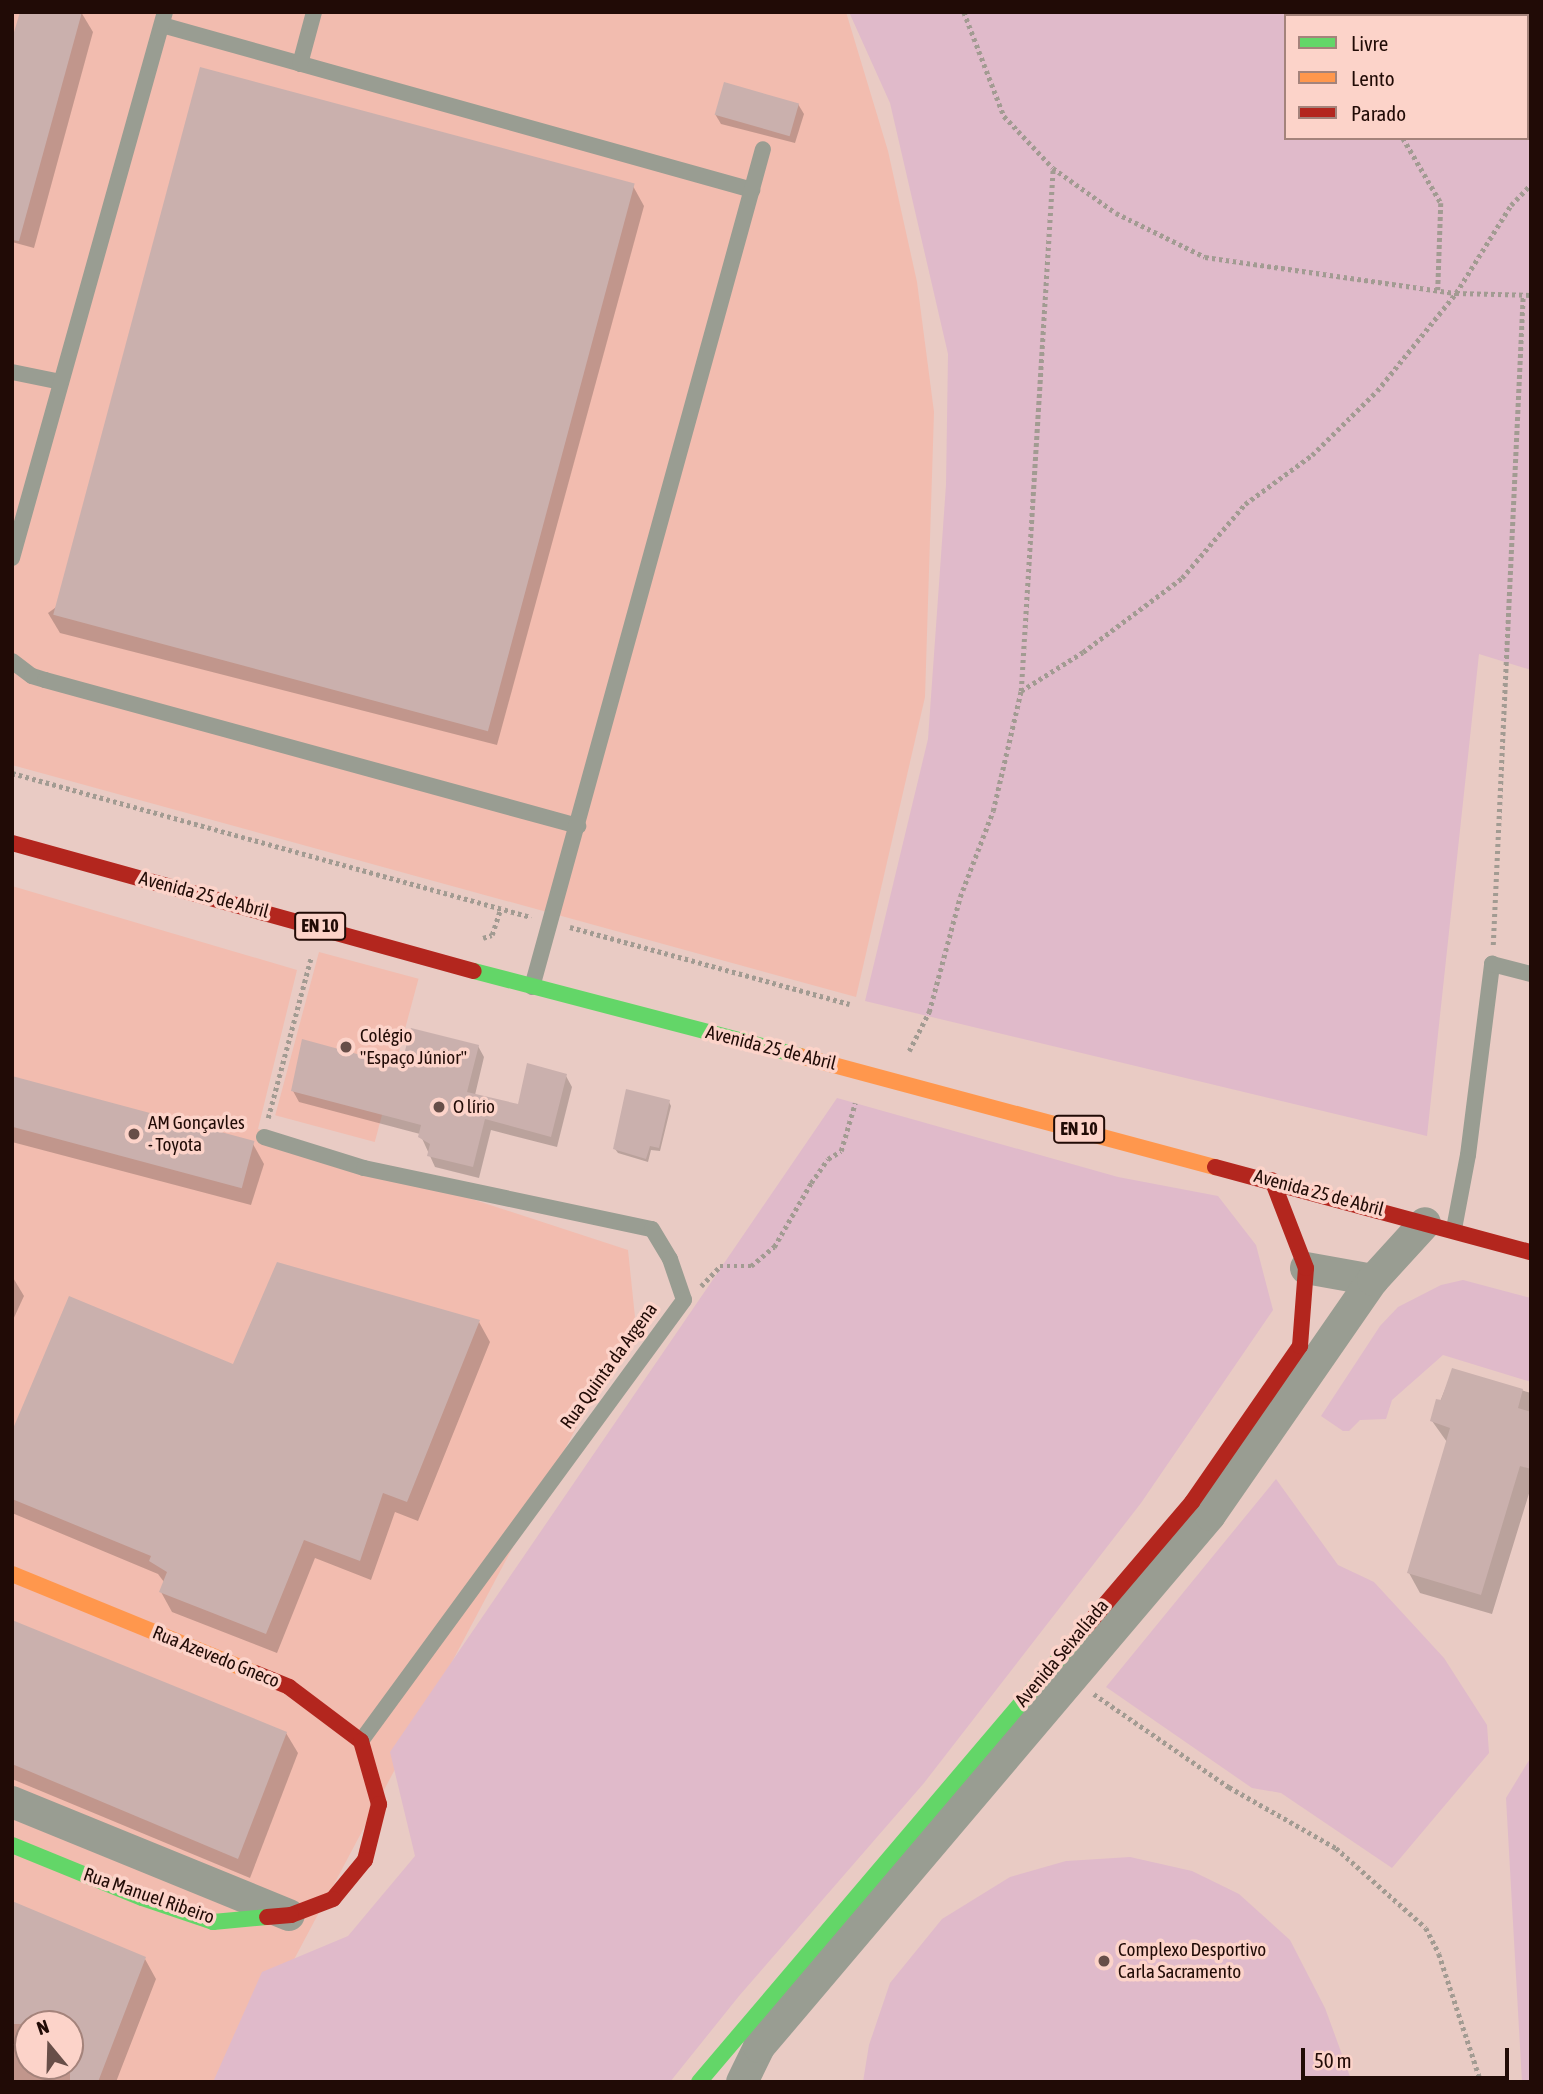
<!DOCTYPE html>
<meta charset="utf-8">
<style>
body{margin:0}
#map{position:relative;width:1543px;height:2094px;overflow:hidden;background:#e9cbc4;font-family:"Asap Condensed",sans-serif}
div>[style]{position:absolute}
.built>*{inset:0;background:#f2bcaf;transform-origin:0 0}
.green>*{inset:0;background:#e0baca}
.shadow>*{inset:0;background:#0003}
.building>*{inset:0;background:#cab0ad;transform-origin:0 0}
.path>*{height:4.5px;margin-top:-2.25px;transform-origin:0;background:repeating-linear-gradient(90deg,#a29b92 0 3.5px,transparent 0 7px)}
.lane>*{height:16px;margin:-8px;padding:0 8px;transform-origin:8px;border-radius:8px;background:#999d92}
.street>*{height:32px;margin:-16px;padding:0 16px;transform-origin:16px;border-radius:16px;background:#999d92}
.fast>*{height:16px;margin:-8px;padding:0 8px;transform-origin:8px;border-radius:8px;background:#63d668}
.slow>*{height:16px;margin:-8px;padding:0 8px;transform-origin:8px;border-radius:8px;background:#ff974d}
.jam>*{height:16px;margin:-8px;padding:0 8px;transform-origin:8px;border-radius:8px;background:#b3261e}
.dots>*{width:19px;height:19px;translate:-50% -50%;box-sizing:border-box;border:4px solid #fcd3c9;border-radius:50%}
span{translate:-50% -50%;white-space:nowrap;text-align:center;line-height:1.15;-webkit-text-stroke:7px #fcd3c9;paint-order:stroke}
.shield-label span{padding:2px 5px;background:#fcd3c9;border:2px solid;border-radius:5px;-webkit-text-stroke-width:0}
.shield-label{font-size:18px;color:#210b06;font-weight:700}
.street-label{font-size:19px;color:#210b06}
.poi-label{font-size:19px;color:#210b06}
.left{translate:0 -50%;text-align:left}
.frame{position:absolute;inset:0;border:14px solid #210b06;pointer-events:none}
.legend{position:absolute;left:1284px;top:14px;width:245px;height:126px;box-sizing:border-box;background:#fcd3c9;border:2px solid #a4837b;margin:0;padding:9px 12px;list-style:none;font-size:21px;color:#210b06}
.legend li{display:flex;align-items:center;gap:14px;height:35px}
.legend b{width:35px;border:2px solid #a4837b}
.north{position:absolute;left:14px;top:2010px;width:70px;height:70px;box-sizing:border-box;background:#fcd3c9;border:2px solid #a4837b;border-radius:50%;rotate:341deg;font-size:19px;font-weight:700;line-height:28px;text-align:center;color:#210b06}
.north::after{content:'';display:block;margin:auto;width:24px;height:32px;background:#674e48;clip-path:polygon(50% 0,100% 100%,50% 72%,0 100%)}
.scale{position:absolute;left:1301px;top:2048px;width:208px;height:32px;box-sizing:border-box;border:4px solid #210b06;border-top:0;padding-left:9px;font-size:21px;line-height:24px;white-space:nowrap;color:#210b06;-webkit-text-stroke:5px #fcd3c9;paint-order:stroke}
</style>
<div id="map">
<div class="built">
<i style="clip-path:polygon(12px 12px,846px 12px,888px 151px,917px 282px,934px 412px,925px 697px,856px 997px,12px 765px)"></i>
<i style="clip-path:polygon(evenodd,12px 886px,297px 970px,258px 1129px,628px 1250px,635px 1317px,229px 2082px,12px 2082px,12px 886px,28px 2024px,70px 2024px,70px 2066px,28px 2066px,28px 2024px)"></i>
<i style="left:319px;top:952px;width:103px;height:169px;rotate:15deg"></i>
</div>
<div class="green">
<i style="clip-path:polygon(evenodd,849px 12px,1531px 12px,1531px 670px,1479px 654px,1427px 1136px,865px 1001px,928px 739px,946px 485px,948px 354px,890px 103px,849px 12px,1286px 16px,1527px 16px,1527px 138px,1286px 138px,1286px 16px)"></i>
<i style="clip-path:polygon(837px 1098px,1118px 1177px,1218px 1196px,1256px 1245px,1273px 1310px,1141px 1503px,924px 1783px,739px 1996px,670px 2082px,213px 2082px,262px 1972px,348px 1936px,415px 1856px,390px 1752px)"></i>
<i style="clip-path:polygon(1463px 1280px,1531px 1298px,1531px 1382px,1443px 1355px,1392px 1400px,1386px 1419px,1360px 1420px,1349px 1431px,1343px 1431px,1321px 1416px,1380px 1326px,1398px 1307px,1441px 1285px)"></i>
<i style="clip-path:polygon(1276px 1479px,1338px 1565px,1374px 1582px,1444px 1658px,1487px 1725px,1489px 1753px,1392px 1868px,1281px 1793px,1252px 1788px,1106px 1687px)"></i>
<i style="clip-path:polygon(1531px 1757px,1531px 2082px,1522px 2082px,1506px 1798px)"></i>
<i style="clip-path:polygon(1130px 1857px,1192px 1871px,1239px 1894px,1290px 1940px,1325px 2008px,1352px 2082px,863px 2082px,869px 2045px,890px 1983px,942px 1919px,1010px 1877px,1066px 1861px)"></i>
</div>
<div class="shadow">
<i style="clip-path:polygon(81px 12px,93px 32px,34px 248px,12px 242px,12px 46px)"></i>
<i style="clip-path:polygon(798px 104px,804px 114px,795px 143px,721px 124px,715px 114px)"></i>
<i style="clip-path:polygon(633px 186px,644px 206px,497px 745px,60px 633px,48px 613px)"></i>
<i style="clip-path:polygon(478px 1046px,484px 1057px,475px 1095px,519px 1106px,566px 1076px,572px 1087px,557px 1147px,491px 1130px,479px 1178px,435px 1167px,420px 1134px,299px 1102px,293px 1091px,402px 1068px)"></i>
<i style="clip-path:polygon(12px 1077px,253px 1144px,264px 1164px,251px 1205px,12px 1142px)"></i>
<i style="clip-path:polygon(669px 1102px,671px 1106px,660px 1151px,651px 1150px,648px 1162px,618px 1153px,615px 1149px)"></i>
<i style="clip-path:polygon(12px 1276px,24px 1296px,12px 1322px)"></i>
<i style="clip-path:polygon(479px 1322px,490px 1342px,418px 1521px,395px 1512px,371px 1580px,315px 1558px,277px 1653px,172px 1612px,161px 1592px,164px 1582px,158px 1574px,12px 1513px,12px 1436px,234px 1366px)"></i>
<i style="clip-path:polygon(1453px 1370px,1531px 1393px,1531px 1487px,1492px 1614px,1420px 1593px,1409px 1573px,1447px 1442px,1432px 1421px)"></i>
<i style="clip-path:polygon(12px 1622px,286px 1733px,298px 1753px,250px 1878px,12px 1779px)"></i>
<i style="clip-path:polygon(evenodd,12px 1904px,145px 1959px,156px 1979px,116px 2082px,12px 2082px,12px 1904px,28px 2024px,70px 2024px,70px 2066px,28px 2066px,28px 2024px)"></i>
</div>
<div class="building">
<i style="clip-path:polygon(20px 12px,82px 12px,19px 241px,12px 240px,12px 39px)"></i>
<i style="left:200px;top:67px;width:450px;height:567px;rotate:15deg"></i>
<i style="left:724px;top:82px;width:78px;height:34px;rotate:16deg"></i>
<i style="clip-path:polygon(411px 1028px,479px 1045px,467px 1092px,518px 1104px,527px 1063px,567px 1074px,551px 1137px,485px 1119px,473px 1167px,427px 1156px,430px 1144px,418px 1137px,421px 1125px,291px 1091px,302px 1039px,401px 1066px)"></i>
<i style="left:12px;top:1076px;width:251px;height:49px;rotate:15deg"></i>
<i style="clip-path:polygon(626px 1089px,670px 1100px,659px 1148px,650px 1146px,646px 1159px,613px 1149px)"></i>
<i style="clip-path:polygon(277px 1262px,480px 1320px,407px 1502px,383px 1493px,360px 1561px,304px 1540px,266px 1634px,159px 1592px,167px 1572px,149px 1561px,151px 1556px,12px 1499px,12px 1431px,69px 1296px,233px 1364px)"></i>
<i style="clip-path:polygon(1452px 1368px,1523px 1389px,1518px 1408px,1531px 1412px,1531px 1469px,1520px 1466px,1481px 1595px,1407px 1573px,1450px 1428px,1430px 1421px,1436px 1399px,1441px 1400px)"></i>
<i style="clip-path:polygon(12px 1620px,287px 1732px,238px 1859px,12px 1764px)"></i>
<i style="clip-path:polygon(12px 1901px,146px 1957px,98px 2082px,70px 2082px,70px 2024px,12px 2024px)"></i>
</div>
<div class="path">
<i style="left:964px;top:12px;width:111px;rotate:69deg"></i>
<i style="left:1004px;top:116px;width:71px;rotate:46.7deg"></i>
<i style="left:1053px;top:168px;width:77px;rotate:35.5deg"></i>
<i style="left:1116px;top:213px;width:99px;rotate:26.3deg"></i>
<i style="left:1205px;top:257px;width:254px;rotate:8.2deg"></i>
<i style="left:1456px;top:293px;width:75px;rotate:1.5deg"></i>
<i style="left:1370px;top:12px;width:4px;rotate:76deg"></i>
<i style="left:1403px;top:138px;width:75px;rotate:59.7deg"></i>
<i style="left:1441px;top:203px;width:87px;rotate:92deg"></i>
<i style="left:1021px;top:691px;width:524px;rotate:-86.5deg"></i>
<i style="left:12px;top:773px;width:539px;rotate:15.51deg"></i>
<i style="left:570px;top:927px;width:290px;rotate:15.4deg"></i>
<i style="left:483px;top:938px;width:9px;rotate:-18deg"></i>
<i style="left:492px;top:935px;width:28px;rotate:-72deg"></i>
<i style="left:1493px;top:945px;width:651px;rotate:-87.36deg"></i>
<i style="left:909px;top:1051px;width:44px;rotate:-62.9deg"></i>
<i style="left:929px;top:1012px;width:119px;rotate:-74.9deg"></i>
<i style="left:960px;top:897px;width:92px;rotate:-69deg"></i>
<i style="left:993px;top:811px;width:123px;rotate:-76.9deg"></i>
<i style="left:1021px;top:691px;width:73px;rotate:-32.2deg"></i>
<i style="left:1083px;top:652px;width:124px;rotate:-36.8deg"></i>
<i style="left:1182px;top:578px;width:97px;rotate:-49.6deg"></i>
<i style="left:1245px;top:504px;width:83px;rotate:-36.2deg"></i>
<i style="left:1312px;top:455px;width:91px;rotate:-44.6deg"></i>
<i style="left:1377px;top:391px;width:126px;rotate:-51.1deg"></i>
<i style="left:1456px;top:293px;width:104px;rotate:-58deg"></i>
<i style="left:1511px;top:205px;width:29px;rotate:-46deg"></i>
<i style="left:268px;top:1118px;width:166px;rotate:-75deg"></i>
<i style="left:701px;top:1286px;width:28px;rotate:-46deg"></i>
<i style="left:720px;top:1266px;width:31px"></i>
<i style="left:751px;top:1266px;width:30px;rotate:-40deg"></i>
<i style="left:774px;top:1247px;width:74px;rotate:-60deg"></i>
<i style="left:811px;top:1183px;width:29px;rotate:-55deg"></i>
<i style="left:828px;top:1159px;width:15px;rotate:-32deg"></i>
<i style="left:841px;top:1151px;width:50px;rotate:-73.7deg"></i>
<i style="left:1094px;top:1694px;width:164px;rotate:34.6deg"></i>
<i style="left:1229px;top:1787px;width:123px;rotate:29.7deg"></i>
<i style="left:1336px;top:1848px;width:120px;rotate:41.6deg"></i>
<i style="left:1426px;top:1928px;width:29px;rotate:63deg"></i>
<i style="left:1439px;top:1954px;width:135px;rotate:71.8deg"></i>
</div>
<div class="lane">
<i style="left:162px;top:25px;width:613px;rotate:15.62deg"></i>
<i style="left:300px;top:64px;width:54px;rotate:-74.9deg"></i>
<i style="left:12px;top:372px;width:50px;rotate:11.5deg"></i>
<i style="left:12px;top:558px;width:567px;rotate:-74.35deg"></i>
<i style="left:12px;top:661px;width:25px;rotate:37deg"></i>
<i style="left:32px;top:676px;width:14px;rotate:17deg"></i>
<i style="left:45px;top:680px;width:553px;rotate:15.32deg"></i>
<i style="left:532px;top:987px;width:869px;rotate:-74.59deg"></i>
<i style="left:264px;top:1137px;width:105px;rotate:17.2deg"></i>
<i style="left:364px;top:1168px;width:294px;rotate:12deg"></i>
<i style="left:652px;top:1229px;width:35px;rotate:59deg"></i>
<i style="left:670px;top:1259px;width:43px;rotate:71.1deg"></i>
<i style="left:684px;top:1300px;width:547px;rotate:126.22deg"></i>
<i style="left:1454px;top:1229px;width:75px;rotate:-79.3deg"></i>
<i style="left:1468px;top:1155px;width:193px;rotate:-82.8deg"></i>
<i style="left:1492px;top:964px;width:40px;rotate:14.4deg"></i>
</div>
<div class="street">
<i style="left:1306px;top:1268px;width:68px;rotate:10.2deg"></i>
<i style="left:12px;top:1802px;width:299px;rotate:22.2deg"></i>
<i style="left:742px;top:2082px;width:39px;rotate:-64deg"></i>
<i style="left:759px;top:2047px;width:697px;rotate:-49.71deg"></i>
<i style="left:1210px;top:1515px;width:286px;rotate:-55.3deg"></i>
<i style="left:1373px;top:1280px;width:77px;rotate:-47.6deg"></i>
</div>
<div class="fast">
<i style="left:474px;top:971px;width:337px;rotate:14.6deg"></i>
<i style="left:12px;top:1845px;width:140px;rotate:22.2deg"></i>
<i style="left:142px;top:1898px;width:75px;rotate:18.7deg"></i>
<i style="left:213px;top:1922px;width:54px;rotate:-5.3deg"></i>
<i style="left:699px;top:2082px;width:595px;rotate:-49.64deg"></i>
</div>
<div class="slow">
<i style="left:800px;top:1056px;width:430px;rotate:15deg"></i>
<i style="left:12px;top:1574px;width:262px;rotate:22.2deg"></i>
</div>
<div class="jam">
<i style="left:12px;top:843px;width:479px;rotate:15.5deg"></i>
<i style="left:1215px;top:1167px;width:327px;rotate:15.1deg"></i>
<i style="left:1084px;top:1629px;width:167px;rotate:-49.6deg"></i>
<i style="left:1192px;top:1502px;width:190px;rotate:-55.3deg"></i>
<i style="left:1300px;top:1346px;width:78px;rotate:-85.6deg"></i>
<i style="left:1306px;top:1268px;width:94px;rotate:-111.1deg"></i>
<i style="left:255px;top:1673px;width:37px;rotate:22deg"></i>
<i style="left:289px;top:1687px;width:90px;rotate:36.9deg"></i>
<i style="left:361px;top:1741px;width:66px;rotate:74.1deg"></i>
<i style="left:379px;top:1804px;width:58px;rotate:104deg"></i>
<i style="left:365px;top:1860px;width:50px;rotate:129.4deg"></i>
<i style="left:333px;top:1899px;width:45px;rotate:159.1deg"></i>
<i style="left:291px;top:1915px;width:24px;rotate:175deg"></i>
</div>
<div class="dots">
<i style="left:346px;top:1047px;background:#674e48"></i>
<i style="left:439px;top:1107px;background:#674e48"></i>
<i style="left:134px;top:1134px;background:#674e48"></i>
<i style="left:1104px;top:1961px;background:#674e48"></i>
</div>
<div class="shield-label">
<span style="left:320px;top:926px">EN 10</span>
<span style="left:1079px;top:1129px">EN 10</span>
</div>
<div class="street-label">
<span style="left:204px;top:895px;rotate:15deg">Avenida 25 de Abril</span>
<span style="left:771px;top:1048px;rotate:14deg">Avenida 25 de Abril</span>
<span style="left:1319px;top:1193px;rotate:15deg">Avenida 25 de Abril</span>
<span style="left:609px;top:1366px;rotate:-54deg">Rua Quinta da Argena</span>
<span style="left:1062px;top:1653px;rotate:-50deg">Avenida Seixalíada</span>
<span style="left:216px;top:1657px;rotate:22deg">Rua Azevedo Gneco</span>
<span style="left:149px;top:1896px;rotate:19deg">Rua Manuel Ribeiro</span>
</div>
<div class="poi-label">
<span class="left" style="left:360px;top:1047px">Colégio<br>"Espaço Júnior"</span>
<span class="left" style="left:453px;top:1107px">O lírio</span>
<span class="left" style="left:148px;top:1134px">AM Gonçavles<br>- Toyota</span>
<span class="left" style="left:1118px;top:1961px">Complexo Desportivo<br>Carla Sacramento</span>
</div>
<div class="frame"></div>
<ul class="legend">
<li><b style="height:9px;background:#63d668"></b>Livre</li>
<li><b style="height:9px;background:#ff974d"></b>Lento</li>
<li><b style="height:9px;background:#b3261e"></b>Parado</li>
</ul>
<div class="north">N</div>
<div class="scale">50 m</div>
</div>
